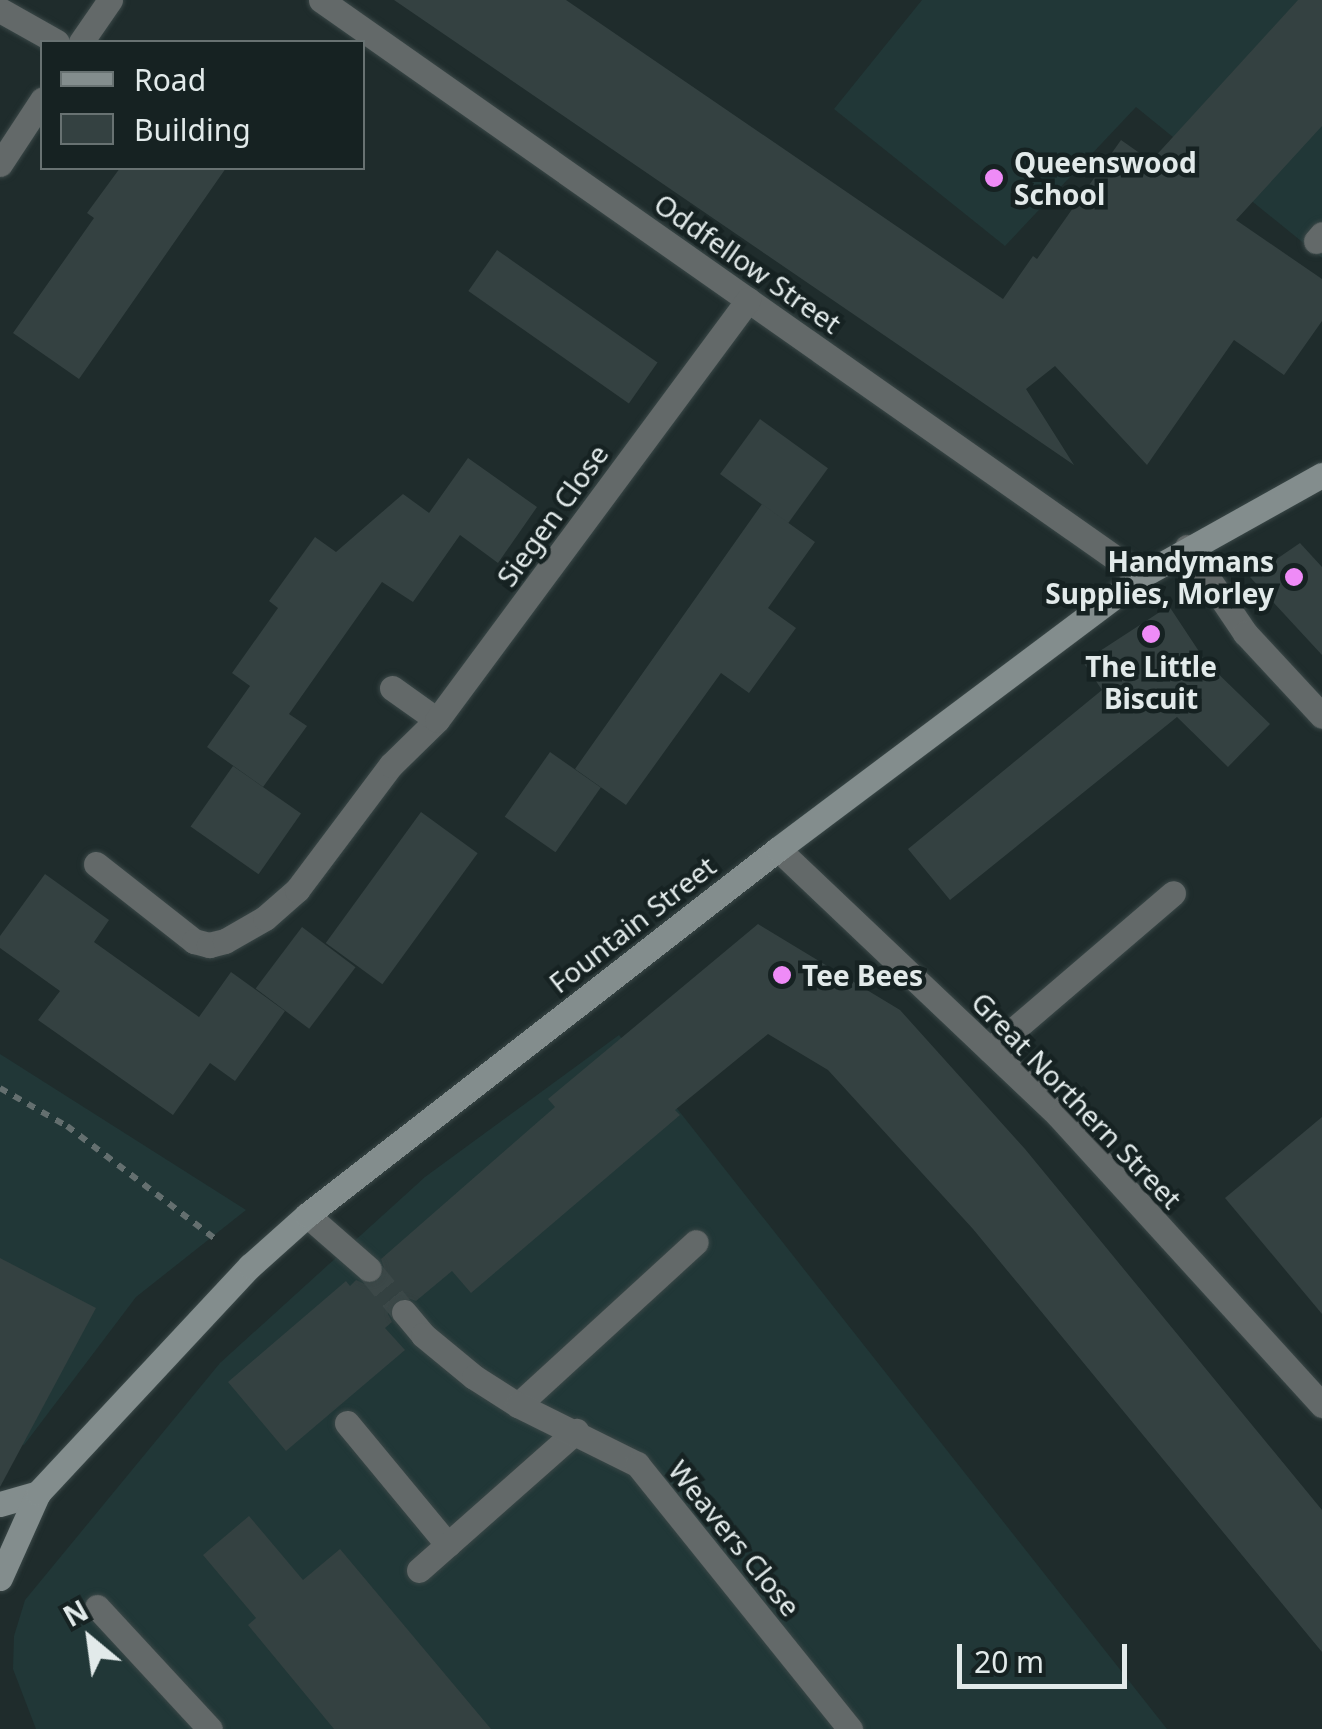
<!DOCTYPE html>
<style>
body{margin:0}
#map{position:relative;width:1322px;height:1729px;overflow:hidden;background:#1f2c2c;font-family:"Noto Sans",sans-serif}
div>[style]{position:absolute}
.built>*{inset:0;background:#213737}
.building>*{inset:0;background:#344141;transform-origin:0 0}
.minor-tunnel>*{height:25px;margin-top:-12.5px;transform-origin:0;background:repeating-linear-gradient(90deg,#3c4848 0 25px,transparent 0 37px)}
.path>*{height:6px;margin-top:-3px;transform-origin:0;background:repeating-linear-gradient(90deg,#646f6f 0 8px,transparent 0 16px)}
.roads{filter:drop-shadow(0 0 2px #3a4747) drop-shadow(0 0 2px #3a4747)}
.service>*{height:25px;margin:-12.5px;padding:0 12.5px;transform-origin:12.5px;border-radius:12.5px;background:#636969}
.minor>*{height:25px;margin:-12.5px;padding:0 12.5px;transform-origin:12.5px;border-radius:12.5px;background:#636969}
.secondary>*{height:25px;margin:-12.5px;padding:0 12.5px;transform-origin:12.5px;border-radius:12.5px;background:#838d8d}
.dots>*{width:28px;height:28px;translate:-50% -50%;box-sizing:border-box;border:5px solid #162222;border-radius:50%}
span{translate:-50% -50%;white-space:nowrap;text-align:center;line-height:1.15;-webkit-text-stroke:9px #162222;paint-order:stroke}
.poi-label{font-size:28px;color:#e2eaea;font-weight:700}
.left{translate:0 -50%;text-align:left}
.right{translate:-100% -50%;text-align:right}
.street-label{font-size:28px;color:#e2eaea}
.legend{position:absolute;left:40px;top:40px;width:325px;height:130px;box-sizing:border-box;background:#162222;border:2px solid #687272;margin:0;padding:12px 18px;list-style:none;font-size:30px;color:#e2eaea}
.legend li{display:flex;align-items:center;gap:20px;height:50px}
.legend b{width:50px;border:2px solid #687272}
.north{position:absolute;left:40px;top:1589px;width:100px;height:100px;-webkit-text-stroke:8px #162222;paint-order:stroke;rotate:331deg;font-size:28px;font-weight:700;line-height:40px;text-align:center;color:#e2eaea}
.north::after{content:'';display:block;margin:auto;width:35px;height:45px;background:#e2eaea;clip-path:polygon(50% 0,100% 100%,50% 72%,0 100%)}
.scale{position:absolute;left:957px;top:1644px;width:170px;height:45px;box-sizing:border-box;border:5px solid #e2eaea;border-top:0;padding-left:12px;font-size:30px;line-height:35px;white-space:nowrap;color:#e2eaea;-webkit-text-stroke:8px #162222;paint-order:stroke}
</style>
<div id="map">
<div class="built">
<i style="clip-path:polygon(922px 0,1322px 0,1322px 258px,1136px 107px,1005px 246px,834px 109px)"></i>
<i style="clip-path:polygon(619px 1035px,1167px 1729px,36px 1729px,13px 1669px,14px 1636px,25px 1600px,220px 1363px,425px 1177px)"></i>
<i style="clip-path:polygon(0 1054px,246px 1210px,136px 1297px,24px 1445px,0 1435px)"></i>
</div>
<div class="building">
<i style="clip-path:polygon(394px 0,566px 0,1003px 299px,1033px 256px,1037px 259px,1121px 140px,1151px 161px,1298px 0,1322px 0,1322px 126px,1236px 220px,1322px 279px,1322px 321px,1284px 375px,1234px 340px,1147px 465px,1055px 366px,1026px 389px,1074px 465px)"></i>
<i style="clip-path:polygon(120px 168px,226px 168px,79px 379px,13px 333px,94px 218px,87px 213px)"></i>
<i style="left:497px;top:250px;width:196px;height:50px;rotate:35deg"></i>
<i style="left:760px;top:419px;width:84px;height:68px;rotate:36deg"></i>
<i style="clip-path:polygon(468px 458px,537px 507px,498px 563px,460px 535px,413px 602px,382px 582px,289px 714px,307px 726px,263px 787px,207px 747px,250px 686px,232px 673px,278px 608px,269px 601px,315px 537px,336px 552px,403px 494px,458px 534px,429px 513px)"></i>
<i style="clip-path:polygon(762px 504px,815px 542px,768px 608px,796px 628px,749px 693px,721px 673px,626px 805px,575px 769px)"></i>
<i style="clip-path:polygon(1300px 543px,1322px 567px,1322px 655px,1250px 577px)"></i>
<i style="clip-path:polygon(1169px 606px,1206px 662px,1270px 724px,1228px 767px,1177px 717px,950px 900px,908px 849px,1102px 690px,1083px 662px)"></i>
<i style="left:550px;top:752px;width:62px;height:79px;rotate:35deg"></i>
<i style="left:233px;top:766px;width:83px;height:74px;rotate:35deg"></i>
<i style="left:421px;top:812px;width:70px;height:162px;rotate:36deg"></i>
<i style="clip-path:polygon(45px 874px,109px 920px,94px 942px,199px 1017px,231px 972px,285px 1011px,235px 1081px,210px 1063px,173px 1115px,38px 1020px,60px 991px,0 948px,0 936px)"></i>
<i style="clip-path:polygon(758px 924px,900px 1010px,1025px 1149px,1322px 1510px,1322px 1652px,973px 1229px,828px 1070px,768px 1034px,675px 1110px,680px 1115px,471px 1293px,452px 1271px,416px 1301px,402px 1296px,393px 1300px,388px 1314px,392px 1322px,385px 1328px,405px 1350px,286px 1451px,228px 1382px,346px 1281px,350px 1286px,356px 1280px,367px 1285px,381px 1280px,385px 1271px,381px 1259px,555px 1107px,548px 1099px)"></i>
<i style="left:302px;top:927px;width:67px;height:77px;rotate:37deg"></i>
<i style="clip-path:polygon(1322px 1117px,1322px 1314px,1225px 1198px)"></i>
<i style="clip-path:polygon(0 1258px,96px 1308px,0 1487px)"></i>
<i style="clip-path:polygon(249px 1516px,303px 1580px,340px 1549px,491px 1729px,334px 1729px,248px 1625px,256px 1618px,203px 1555px)"></i>
</div>
<div class="minor-tunnel">
<i style="left:369px;top:1269px;width:55px;rotate:50.9deg"></i>
</div>
<div class="path">
<i style="left:0;top:1088px;width:77px;rotate:29.6deg"></i>
<i style="left:67px;top:1126px;width:191px;rotate:37.3deg"></i>
</div>
<div class="roads">
<div class="service">
<i style="left:1316px;top:241px;width:9px;rotate:-49deg"></i>
<i style="left:96px;top:864px;width:125px;rotate:38.2deg"></i>
<i style="left:194px;top:941px;width:16px;rotate:15deg"></i>
<i style="left:209px;top:945px;width:16px;rotate:-14deg"></i>
<i style="left:225px;top:941px;width:46px;rotate:-29.9deg"></i>
<i style="left:265px;top:918px;width:43px;rotate:-41.2deg"></i>
<i style="left:297px;top:890px;width:156px;rotate:-53.1deg"></i>
<i style="left:391px;top:765px;width:64px;rotate:-44.4deg"></i>
<i style="left:990px;top:1050px;width:241px;rotate:-40.6deg"></i>
<i style="left:518px;top:1405px;width:241px;rotate:-42.5deg"></i>
<i style="left:347px;top:1423px;width:158px;rotate:50.4deg"></i>
<i style="left:419px;top:1570px;width:210px;rotate:-41.5deg"></i>
<i style="left:97px;top:1607px;width:166px;rotate:47.2deg"></i>
</div>
<div class="minor">
<i style="left:321px;top:0;width:1002px;rotate:35.09deg"></i>
<i style="left:0;top:10px;width:65px;rotate:29.3deg"></i>
<i style="left:81px;top:42px;width:51px;rotate:-55.4deg"></i>
<i style="left:0;top:164px;width:77px;rotate:-56.7deg"></i>
<i style="left:1187px;top:547px;width:104px;rotate:56deg"></i>
<i style="left:1245px;top:633px;width:113px;rotate:47.1deg"></i>
<i style="left:392px;top:688px;width:55px;rotate:35.4deg"></i>
<i style="left:437px;top:720px;width:523px;rotate:-53.48deg"></i>
<i style="left:778px;top:849px;width:388px;rotate:43.5deg"></i>
<i style="left:1059px;top:1116px;width:391px;rotate:47.7deg"></i>
<i style="left:307px;top:1215px;width:82px;rotate:41.1deg"></i>
<i style="left:404px;top:1312px;width:30px;rotate:50deg"></i>
<i style="left:423px;top:1335px;width:66px;rotate:39.5deg"></i>
<i style="left:474px;top:1377px;width:52px;rotate:32.5deg"></i>
<i style="left:518px;top:1405px;width:133px;rotate:26.4deg"></i>
<i style="left:637px;top:1464px;width:340px;rotate:51.2deg"></i>
</div>
<div class="secondary">
<i style="left:0;top:1504px;width:40px;rotate:-16deg"></i>
<i style="left:0;top:1578px;width:93px;rotate:-65.9deg"></i>
<i style="left:38px;top:1493px;width:311px;rotate:-47deg"></i>
<i style="left:250px;top:1266px;width:76px;rotate:-41.8deg"></i>
<i style="left:307px;top:1215px;width:596px;rotate:-37.85deg"></i>
<i style="left:778px;top:849px;width:454px;rotate:-36.9deg"></i>
<i style="left:1141px;top:576px;width:207px;rotate:-29.2deg"></i>
</div>
</div>
<div class="dots">
<i style="left:994px;top:178px;background:#ef8bf7"></i>
<i style="left:1294px;top:577px;background:#ef8bf7"></i>
<i style="left:1151px;top:634px;background:#ef8bf7"></i>
<i style="left:782px;top:975px;background:#ef8bf7"></i>
</div>
<div class="poi-label">
<span class="left" style="left:1014px;top:178px">Queenswood<br>School</span>
<span class="right" style="left:1274px;top:577px">Handymans<br>Supplies, Morley</span>
<span style="left:1151px;top:682px">The Little<br>Biscuit</span>
<span class="left" style="left:802px;top:975px">Tee Bees</span>
</div>
<div class="street-label">
<span style="left:748px;top:263px;rotate:35deg">Oddfellow Street</span>
<span style="left:552px;top:515px;rotate:-54deg">Siegen Close</span>
<span style="left:632px;top:924px;rotate:-38deg">Fountain Street</span>
<span style="left:1077px;top:1100px;rotate:46deg">Great Northern Street</span>
<span style="left:735px;top:1538px;rotate:51deg">Weavers Close</span>
</div>
<ul class="legend">
<li><b style="height:12px;background:#838d8d"></b>Road</li>
<li><b style="height:28px;background:#344141"></b>Building</li>
</ul>
<div class="north">N</div>
<div class="scale">20 m</div>
</div>
